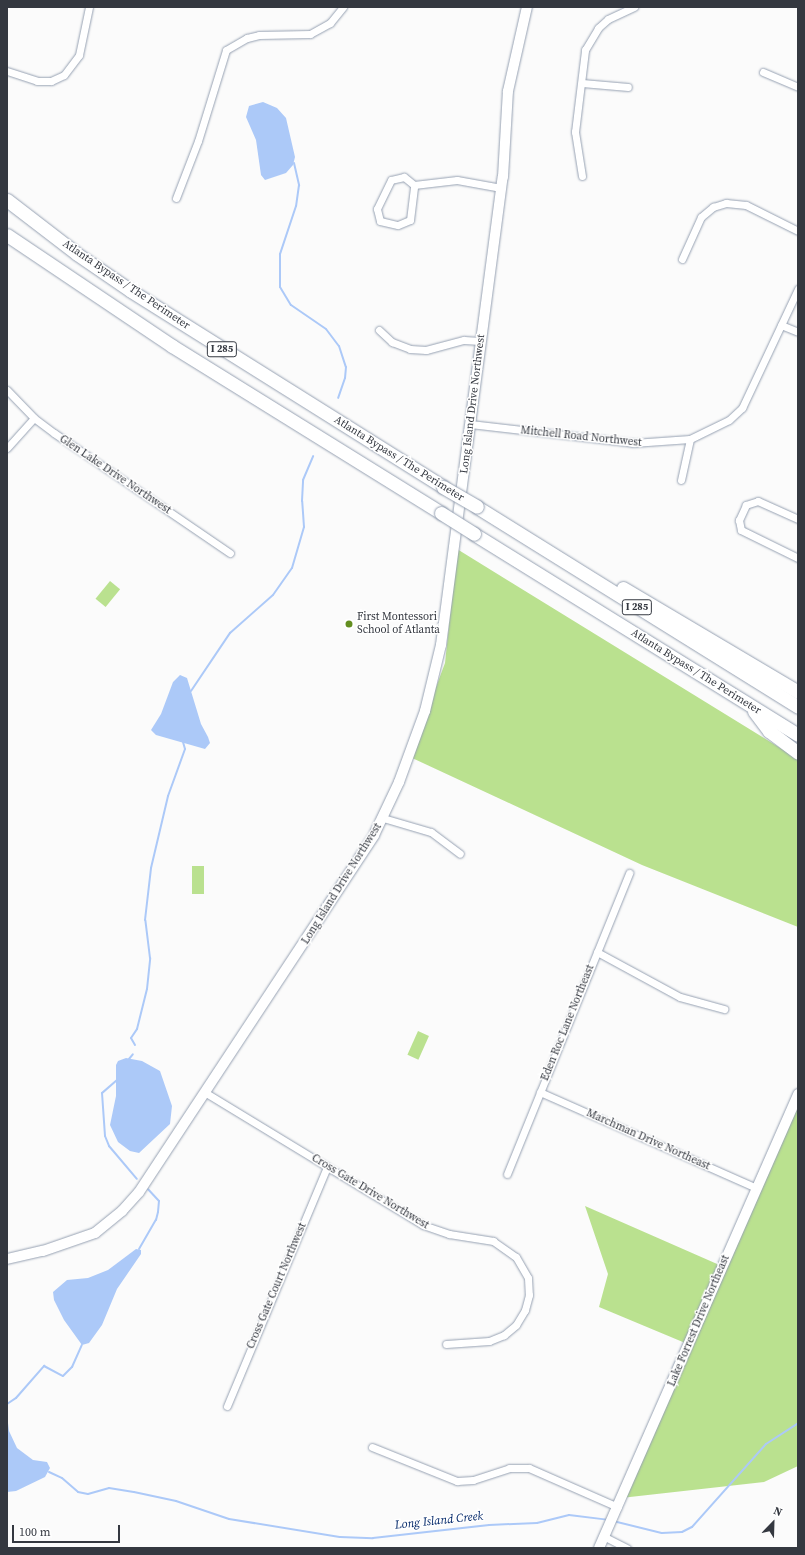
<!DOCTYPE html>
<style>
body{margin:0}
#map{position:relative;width:805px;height:1555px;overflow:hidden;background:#fbfbfb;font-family:"Source Serif 4",serif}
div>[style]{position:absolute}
.green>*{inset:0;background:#bae18f;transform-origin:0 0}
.water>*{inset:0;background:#acc9f8}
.stream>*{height:2px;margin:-1px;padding:0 1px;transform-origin:1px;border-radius:1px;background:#acc9f8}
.roads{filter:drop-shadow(0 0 1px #96a1b2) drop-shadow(0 0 1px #96a1b2)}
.street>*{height:7px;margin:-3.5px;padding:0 3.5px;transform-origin:3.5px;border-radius:3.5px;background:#fff}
.secondary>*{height:10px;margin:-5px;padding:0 5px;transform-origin:5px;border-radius:5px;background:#fff}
.highway>*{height:13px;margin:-6.5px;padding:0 6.5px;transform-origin:6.5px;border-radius:6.5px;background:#fff}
.bridges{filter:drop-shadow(0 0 1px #96a1b2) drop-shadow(0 0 1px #96a1b2)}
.highway-bridge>*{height:13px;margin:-6.5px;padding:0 6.5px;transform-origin:6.5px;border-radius:6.5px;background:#fff}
.dots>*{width:11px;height:11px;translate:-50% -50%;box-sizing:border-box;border:2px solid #fff;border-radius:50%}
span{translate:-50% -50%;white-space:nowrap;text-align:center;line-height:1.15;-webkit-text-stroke:3px #fff;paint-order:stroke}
.shield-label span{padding:1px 3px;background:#fff;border:1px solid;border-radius:3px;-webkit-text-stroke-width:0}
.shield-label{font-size:10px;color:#343840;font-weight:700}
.street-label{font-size:11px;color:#343840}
.poi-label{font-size:11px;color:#343840}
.left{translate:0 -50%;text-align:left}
.water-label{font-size:12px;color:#002668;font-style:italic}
.frame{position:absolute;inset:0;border:8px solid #343840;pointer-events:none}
.north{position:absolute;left:753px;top:1503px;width:40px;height:40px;-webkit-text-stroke:3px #fff;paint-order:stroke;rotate:23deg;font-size:11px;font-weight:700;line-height:16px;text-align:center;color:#343840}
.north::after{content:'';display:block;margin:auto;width:14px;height:18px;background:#343840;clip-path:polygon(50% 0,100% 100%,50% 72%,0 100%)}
.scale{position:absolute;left:12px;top:1525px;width:108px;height:18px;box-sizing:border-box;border:2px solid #343840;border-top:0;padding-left:5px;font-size:12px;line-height:14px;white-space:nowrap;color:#343840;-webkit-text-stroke:3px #fff;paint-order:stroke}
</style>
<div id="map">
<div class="green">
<i style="clip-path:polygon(457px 549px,798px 759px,798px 927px,642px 865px,410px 757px,445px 663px)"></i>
<i style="left:110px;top:581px;width:13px;height:23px;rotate:39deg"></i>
<i style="left:192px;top:866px;width:12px;height:28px"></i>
<i style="left:418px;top:1031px;width:12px;height:26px;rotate:24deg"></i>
<i style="clip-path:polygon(798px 1101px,798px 1466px,764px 1482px,621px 1498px,690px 1345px,599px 1307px,608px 1274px,585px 1206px,724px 1267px)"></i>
</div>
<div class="water">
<i style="clip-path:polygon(263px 102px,277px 108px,286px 118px,295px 157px,293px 165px,286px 173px,265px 180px,261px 175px,256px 140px,246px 117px,249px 106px)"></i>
<i style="clip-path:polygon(180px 675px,187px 678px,201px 724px,208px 737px,210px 743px,205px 749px,156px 735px,151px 730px,161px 714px,173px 682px)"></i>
<i style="clip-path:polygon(126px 1058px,142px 1061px,160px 1071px,172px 1106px,170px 1124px,139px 1153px,130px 1151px,118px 1142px,110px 1125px,116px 1096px,116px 1065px,118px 1061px)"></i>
<i style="clip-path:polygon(136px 1249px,141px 1250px,141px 1254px,117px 1289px,102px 1325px,89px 1343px,82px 1345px,64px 1320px,54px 1300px,53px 1292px,67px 1280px,88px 1278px,108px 1270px)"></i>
<i style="clip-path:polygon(7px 1415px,9px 1431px,17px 1448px,33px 1460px,47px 1462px,50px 1468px,45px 1477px,16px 1491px,7px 1492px)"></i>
</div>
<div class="stream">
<i style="left:294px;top:163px;width:23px;rotate:77deg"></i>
<i style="left:299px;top:185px;width:21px;rotate:98deg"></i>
<i style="left:296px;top:206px;width:51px;rotate:108.4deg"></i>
<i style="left:280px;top:254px;width:33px;rotate:90deg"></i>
<i style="left:280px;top:287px;width:21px;rotate:59deg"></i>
<i style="left:291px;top:305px;width:42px;rotate:34.4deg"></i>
<i style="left:326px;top:329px;width:21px;rotate:53deg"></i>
<i style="left:339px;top:346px;width:22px;rotate:72deg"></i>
<i style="left:346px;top:367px;width:11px;rotate:95deg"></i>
<i style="left:345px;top:378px;width:21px;rotate:109deg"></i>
<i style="left:191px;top:691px;width:70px;rotate:-56.1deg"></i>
<i style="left:230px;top:633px;width:57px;rotate:-41.5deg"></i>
<i style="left:273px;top:595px;width:33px;rotate:-55deg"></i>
<i style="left:292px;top:568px;width:43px;rotate:-73.7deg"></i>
<i style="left:304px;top:527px;width:26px;rotate:-94deg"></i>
<i style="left:302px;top:501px;width:21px;rotate:-87deg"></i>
<i style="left:303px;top:480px;width:26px;rotate:-67deg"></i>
<i style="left:135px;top:1045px;width:8px;rotate:-120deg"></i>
<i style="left:131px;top:1038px;width:11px;rotate:-56deg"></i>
<i style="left:137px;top:1029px;width:41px;rotate:-76deg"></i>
<i style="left:147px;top:989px;width:31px;rotate:-84deg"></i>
<i style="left:150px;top:958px;width:38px;rotate:-97deg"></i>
<i style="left:145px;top:920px;width:52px;rotate:-83.4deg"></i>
<i style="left:151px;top:868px;width:74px;rotate:-76.7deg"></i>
<i style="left:168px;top:796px;width:50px;rotate:-70.1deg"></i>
<i style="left:185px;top:749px;width:7px;rotate:-106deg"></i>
<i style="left:129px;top:1059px;width:6px;rotate:-51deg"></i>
<i style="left:117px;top:1080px;width:20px;rotate:139deg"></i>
<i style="left:102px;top:1093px;width:43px;rotate:86deg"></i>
<i style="left:105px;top:1136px;width:11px;rotate:68deg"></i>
<i style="left:109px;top:1146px;width:43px;rotate:49.7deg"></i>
<i style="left:139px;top:1249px;width:34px;rotate:-60deg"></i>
<i style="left:156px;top:1220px;width:8px;rotate:-76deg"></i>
<i style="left:158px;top:1212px;width:11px;rotate:-85deg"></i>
<i style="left:159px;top:1201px;width:16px;rotate:-133deg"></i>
<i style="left:7px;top:1404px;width:11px;rotate:-34deg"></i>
<i style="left:16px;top:1398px;width:43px;rotate:-48.8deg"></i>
<i style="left:44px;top:1366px;width:21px;rotate:28deg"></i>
<i style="left:63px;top:1376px;width:13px;rotate:-45deg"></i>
<i style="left:72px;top:1367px;width:24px;rotate:-66deg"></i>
<i style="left:49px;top:1472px;width:14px;rotate:25deg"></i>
<i style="left:62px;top:1478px;width:21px;rotate:41deg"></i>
<i style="left:78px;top:1492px;width:10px;rotate:11deg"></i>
<i style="left:88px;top:1494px;width:22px;rotate:-16deg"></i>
<i style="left:109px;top:1488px;width:25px;rotate:9deg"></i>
<i style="left:134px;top:1492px;width:43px;rotate:12.1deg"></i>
<i style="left:176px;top:1501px;width:56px;rotate:18.8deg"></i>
<i style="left:229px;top:1519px;width:112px;rotate:9.2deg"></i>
<i style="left:340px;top:1537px;width:33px;rotate:2deg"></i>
<i style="left:373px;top:1538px;width:117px;rotate:-6.4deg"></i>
<i style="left:489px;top:1525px;width:48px;rotate:-2.4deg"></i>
<i style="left:537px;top:1523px;width:33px;rotate:-14deg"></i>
<i style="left:569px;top:1515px;width:38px;rotate:7deg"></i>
<i style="left:613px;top:1521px;width:50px;rotate:13.8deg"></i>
<i style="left:662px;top:1533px;width:20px;rotate:-3deg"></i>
<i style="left:682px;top:1532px;width:11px;rotate:-27deg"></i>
<i style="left:692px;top:1527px;width:111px;rotate:-48.3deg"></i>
<i style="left:766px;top:1444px;width:38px;rotate:-33deg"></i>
</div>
<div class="roads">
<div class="street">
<i style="left:7px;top:71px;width:32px;rotate:18deg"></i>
<i style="left:37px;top:81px;width:14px"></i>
<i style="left:51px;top:81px;width:14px;rotate:-25deg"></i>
<i style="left:64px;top:75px;width:25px;rotate:-53deg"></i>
<i style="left:79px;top:55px;width:49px;rotate:-78.2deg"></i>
<i style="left:763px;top:72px;width:38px;rotate:23deg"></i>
<i style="left:582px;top:83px;width:46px;rotate:5deg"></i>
<i style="left:582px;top:176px;width:45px;rotate:-99deg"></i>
<i style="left:575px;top:132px;width:83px;rotate:-83deg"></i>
<i style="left:585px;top:50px;width:26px;rotate:-59deg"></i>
<i style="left:598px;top:28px;width:13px;rotate:-42deg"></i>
<i style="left:608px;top:19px;width:29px;rotate:-25deg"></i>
<i style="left:414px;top:185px;width:13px;rotate:-141deg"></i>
<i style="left:404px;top:177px;width:13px;rotate:167deg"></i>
<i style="left:391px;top:180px;width:32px;rotate:116deg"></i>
<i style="left:377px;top:209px;width:12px;rotate:76deg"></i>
<i style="left:380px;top:221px;width:18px;rotate:13deg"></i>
<i style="left:398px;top:225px;width:13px;rotate:-23deg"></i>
<i style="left:410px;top:220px;width:35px;rotate:-83deg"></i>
<i style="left:414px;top:185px;width:43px;rotate:-6.6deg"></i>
<i style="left:457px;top:180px;width:45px;rotate:10.3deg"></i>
<i style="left:176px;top:198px;width:61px;rotate:-68.9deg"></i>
<i style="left:198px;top:141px;width:95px;rotate:-72.9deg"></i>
<i style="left:226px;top:50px;width:24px;rotate:-30deg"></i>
<i style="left:247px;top:38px;width:12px;rotate:-14deg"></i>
<i style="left:259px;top:35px;width:51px;rotate:-1.1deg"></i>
<i style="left:310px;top:34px;width:23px;rotate:-29deg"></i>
<i style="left:330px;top:23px;width:21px;rotate:-51deg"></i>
<i style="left:682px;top:259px;width:46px;rotate:-65.7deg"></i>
<i style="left:701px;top:217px;width:16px;rotate:-40deg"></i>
<i style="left:713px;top:207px;width:14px;rotate:-17deg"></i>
<i style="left:726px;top:203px;width:20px;rotate:6deg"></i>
<i style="left:746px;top:205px;width:58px;rotate:26.6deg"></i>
<i style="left:781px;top:325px;width:18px;rotate:22deg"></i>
<i style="left:379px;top:330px;width:18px;rotate:43deg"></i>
<i style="left:392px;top:342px;width:19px;rotate:21deg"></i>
<i style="left:410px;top:349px;width:16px;rotate:4deg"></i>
<i style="left:426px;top:350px;width:39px;rotate:-15deg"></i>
<i style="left:464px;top:340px;width:16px;rotate:4deg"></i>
<i style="left:7px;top:390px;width:39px;rotate:46deg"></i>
<i style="left:34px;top:418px;width:25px;rotate:37deg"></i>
<i style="left:54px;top:433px;width:213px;rotate:34.3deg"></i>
<i style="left:470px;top:424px;width:164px;rotate:6.6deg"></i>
<i style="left:633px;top:443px;width:57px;rotate:-4deg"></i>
<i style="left:690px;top:439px;width:43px;rotate:-26deg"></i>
<i style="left:729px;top:420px;width:18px;rotate:-43deg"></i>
<i style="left:742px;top:408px;width:132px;rotate:-64.8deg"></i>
<i style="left:7px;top:448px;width:40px;rotate:-48deg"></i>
<i style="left:681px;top:480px;width:42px;rotate:-77.6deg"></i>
<i style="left:798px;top:519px;width:44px;rotate:-155.8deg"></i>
<i style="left:758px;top:501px;width:13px;rotate:162deg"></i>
<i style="left:746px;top:505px;width:17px;rotate:115deg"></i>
<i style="left:739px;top:520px;width:10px;rotate:79deg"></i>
<i style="left:741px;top:530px;width:64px;rotate:26.2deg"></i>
<i style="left:383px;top:818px;width:50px;rotate:16.3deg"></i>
<i style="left:431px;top:832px;width:36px;rotate:37deg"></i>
<i style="left:597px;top:952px;width:94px;rotate:28.5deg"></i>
<i style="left:680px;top:997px;width:46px;rotate:15.3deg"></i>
<i style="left:540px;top:1092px;width:237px;rotate:23.9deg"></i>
<i style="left:206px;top:1093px;width:254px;rotate:31.3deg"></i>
<i style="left:423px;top:1225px;width:28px;rotate:19deg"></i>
<i style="left:449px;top:1234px;width:45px;rotate:9deg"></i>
<i style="left:493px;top:1241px;width:28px;rotate:35deg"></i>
<i style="left:516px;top:1257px;width:24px;rotate:60deg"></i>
<i style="left:528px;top:1278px;width:17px;rotate:87deg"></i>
<i style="left:529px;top:1295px;width:16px;rotate:105deg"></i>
<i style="left:525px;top:1310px;width:17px;rotate:121deg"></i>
<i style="left:516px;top:1325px;width:16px;rotate:140deg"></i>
<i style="left:504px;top:1335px;width:16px;rotate:158deg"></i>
<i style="left:489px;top:1341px;width:43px;rotate:176deg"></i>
<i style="left:507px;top:1174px;width:325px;rotate:-67.9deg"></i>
<i style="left:227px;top:1406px;width:259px;rotate:-67.3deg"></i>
<i style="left:372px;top:1447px;width:92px;rotate:21.8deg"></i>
<i style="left:457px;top:1481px;width:16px;rotate:-4deg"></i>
<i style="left:473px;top:1480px;width:38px;rotate:-18deg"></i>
<i style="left:509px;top:1468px;width:20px"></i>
<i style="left:529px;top:1468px;width:97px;rotate:23.7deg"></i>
<i style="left:605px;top:1537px;width:25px;rotate:27deg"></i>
</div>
<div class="secondary">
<i style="left:7px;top:1259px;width:37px;rotate:-13deg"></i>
<i style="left:43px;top:1251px;width:55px;rotate:-19.1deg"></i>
<i style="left:95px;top:1233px;width:35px;rotate:-39deg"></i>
<i style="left:122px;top:1211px;width:25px;rotate:-48deg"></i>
<i style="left:139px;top:1192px;width:427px;rotate:-56.6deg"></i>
<i style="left:374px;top:835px;width:59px;rotate:-64.7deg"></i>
<i style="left:399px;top:782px;width:76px;rotate:-69.9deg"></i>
<i style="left:425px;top:711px;width:68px;rotate:-76.4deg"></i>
<i style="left:441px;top:645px;width:472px;rotate:-82.5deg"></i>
<i style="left:503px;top:177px;width:86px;rotate:-86.7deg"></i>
<i style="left:508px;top:91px;width:86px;rotate:-77.3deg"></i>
<i style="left:599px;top:1548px;width:496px;rotate:-66.3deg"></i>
</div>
<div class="highway">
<i style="left:7px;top:200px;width:88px;rotate:37.6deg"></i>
<i style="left:77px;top:254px;width:65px;rotate:34.4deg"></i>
<i style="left:131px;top:291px;width:368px;rotate:32.1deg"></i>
<i style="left:7px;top:235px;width:199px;rotate:33.9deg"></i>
<i style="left:172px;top:346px;width:317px;rotate:31.8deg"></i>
<i style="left:477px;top:507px;width:378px;rotate:31.9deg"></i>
<i style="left:474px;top:534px;width:381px;rotate:31.8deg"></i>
<i style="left:623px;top:588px;width:204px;rotate:30.7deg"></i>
<i style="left:754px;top:711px;width:25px;rotate:53deg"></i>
<i style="left:769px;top:731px;width:36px;rotate:37deg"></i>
</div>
</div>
<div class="bridges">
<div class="highway-bridge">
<i style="left:443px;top:487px;width:39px;rotate:30deg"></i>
<i style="left:441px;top:513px;width:39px;rotate:32deg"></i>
</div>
</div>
<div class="dots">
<i style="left:349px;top:624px;background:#638e20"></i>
</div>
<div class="shield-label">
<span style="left:222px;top:349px">I 285</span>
<span style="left:637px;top:607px">I 285</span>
</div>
<div class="street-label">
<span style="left:126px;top:285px;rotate:34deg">Atlanta Bypass / The Perimeter</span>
<span style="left:473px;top:404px;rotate:-83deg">Long Island Drive Northwest</span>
<span style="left:581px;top:437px;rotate:6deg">Mitchell Road Northwest</span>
<span style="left:399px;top:459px;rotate:32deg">Atlanta Bypass / The Perimeter</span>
<span style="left:115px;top:475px;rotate:34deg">Glen Lake Drive Northwest</span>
<span style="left:696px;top:672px;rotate:32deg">Atlanta Bypass / The Perimeter</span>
<span style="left:342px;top:884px;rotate:-58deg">Long Island Drive Northwest</span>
<span style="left:568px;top:1023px;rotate:-68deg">Eden Roc Lane Northeast</span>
<span style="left:648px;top:1140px;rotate:24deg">Marchman Drive Northeast</span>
<span style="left:370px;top:1192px;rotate:31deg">Cross Gate Drive Northwest</span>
<span style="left:277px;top:1286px;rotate:-67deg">Cross Gate Court Northwest</span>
<span style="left:699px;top:1321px;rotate:-67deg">Lake Forrest Drive Northeast</span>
</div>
<div class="poi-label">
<span class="left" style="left:357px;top:624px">First Montessori<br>School of Atlanta</span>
</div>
<div class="water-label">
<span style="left:439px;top:1521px;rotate:-6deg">Long Island Creek</span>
</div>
<div class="frame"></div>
<div class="north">N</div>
<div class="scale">100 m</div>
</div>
